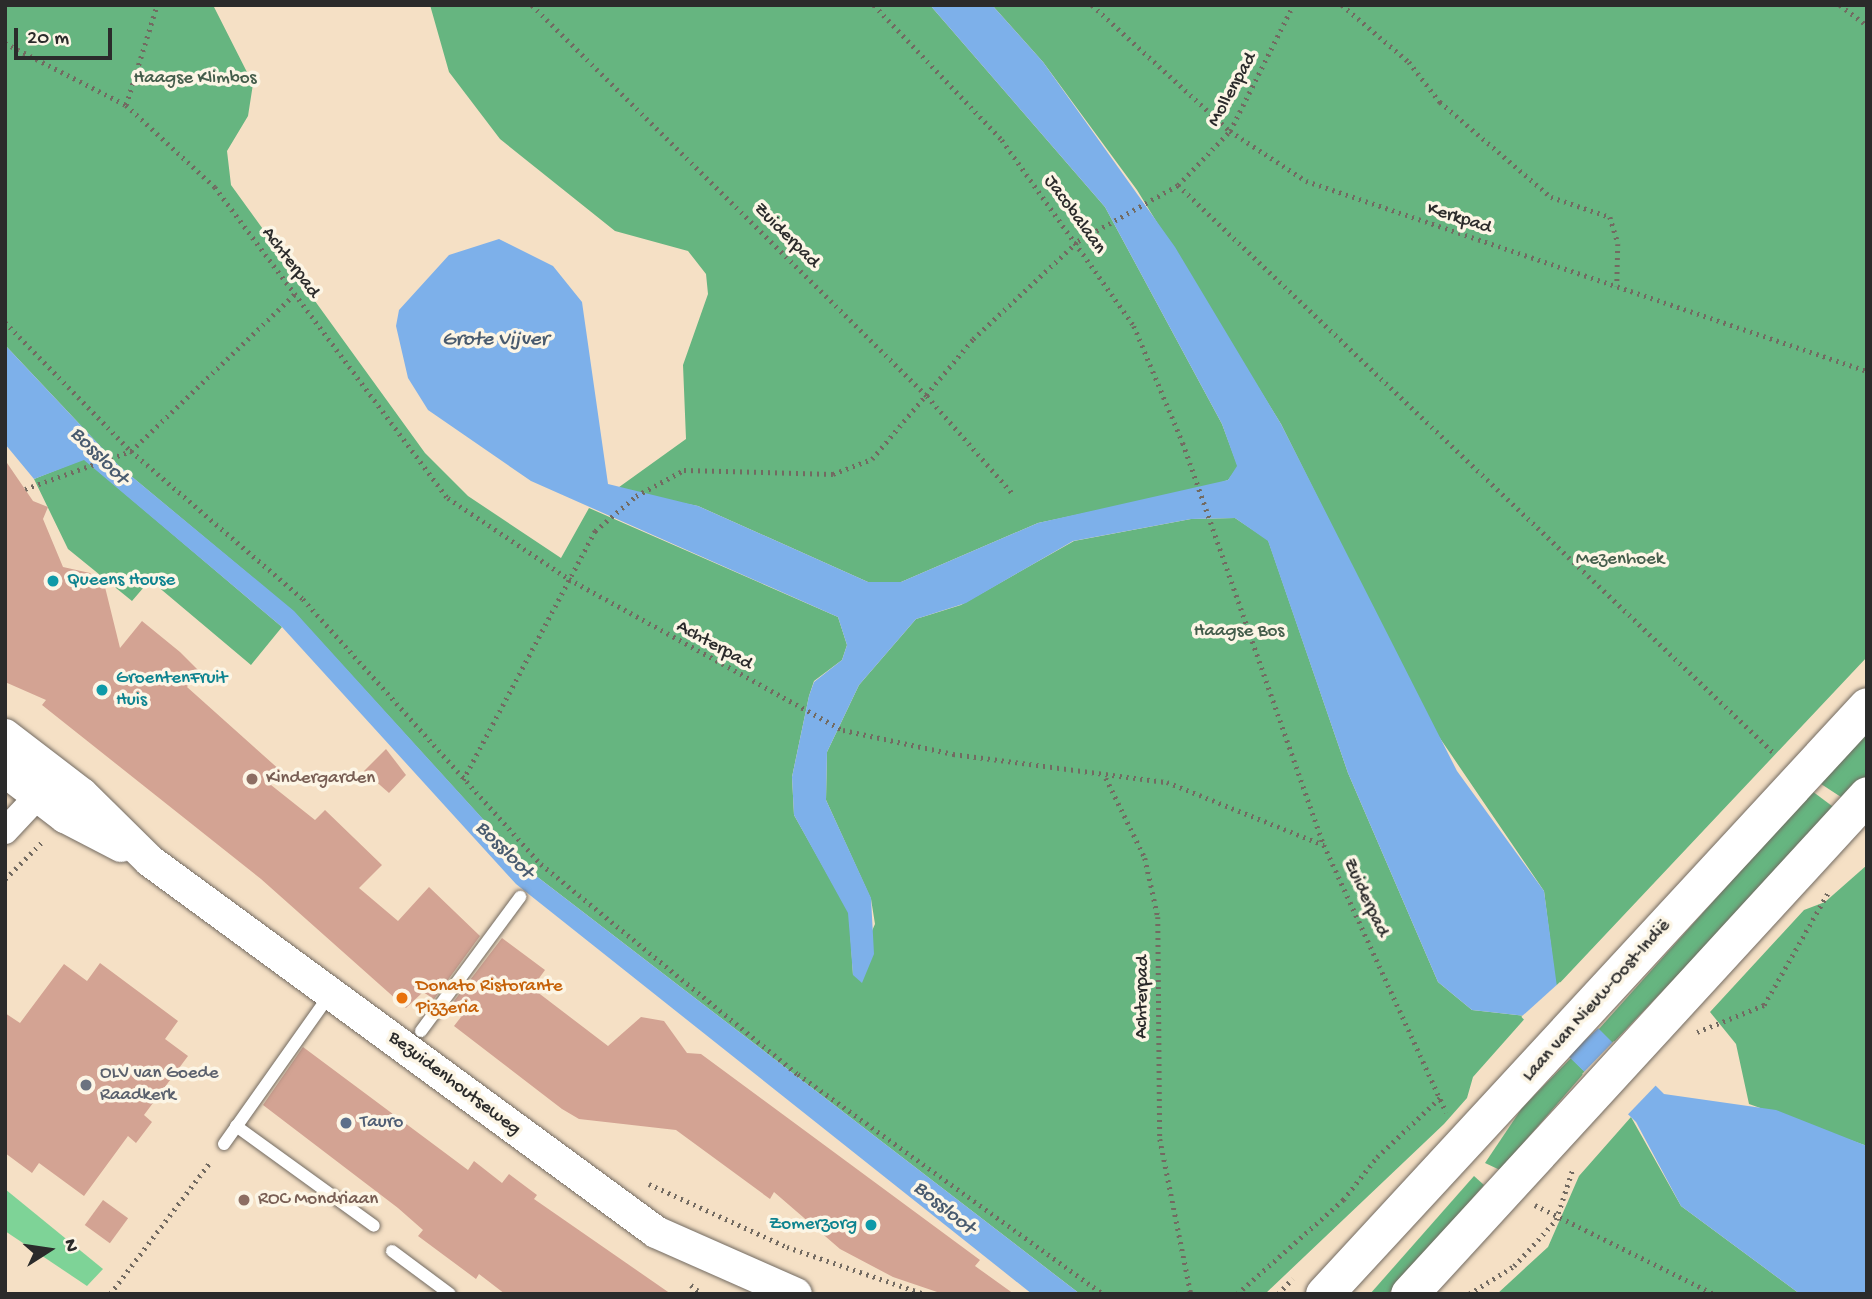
<!DOCTYPE html>
<meta charset="utf-8">
<style>
body{margin:0}
#map{position:relative;width:1872px;height:1299px;overflow:hidden;background:#f5e0c5;font-family:"Gochi Hand",sans-serif}
div>[style]{position:absolute}
.green>*{inset:0;background:#7ed397}
.forest>*{inset:0;background:#66b580}
.water>*{inset:0;background:#7db0ea}
.pier>*{inset:0;background:#f5e0c5;transform-origin:0 0}
.building>*{inset:0;background:#d3a393;transform-origin:0 0}
.path>*{height:4.5px;margin-top:-2.25px;transform-origin:0;background:repeating-linear-gradient(90deg,#726a61 0 2px,transparent 0 7px)}
.roads{filter:drop-shadow(0 0 2px #726a61) drop-shadow(0 0 2px #726a61)}
.service>*{height:12px;margin:-6px;padding:0 6px;transform-origin:6px;border-radius:6px;background:#fff}
.minor>*{height:26px;margin:-13px;padding:0 13px;transform-origin:13px;border-radius:13px;background:#fff}
.tertiary>*{height:32px;margin:-16px;padding:0 16px;transform-origin:16px;border-radius:16px;background:#fff}
.secondary>*{height:37px;margin:-18.5px;padding:0 18.5px;transform-origin:18.5px;border-radius:18.5px;background:#fff}
.dots>*{width:19px;height:19px;translate:-50% -50%;box-sizing:border-box;border:4px solid #fcf5e5;border-radius:50%}
span{translate:-50% -50%;white-space:nowrap;text-align:center;line-height:1.15;-webkit-text-stroke:7px #fcf5e5;paint-order:stroke}
.park-label{font-size:19px;color:#445d4b}
.street-label{font-size:19px;color:#2b2b2b}
.culture-label{font-size:19px;color:#0d838f}
.left{translate:0 -50%;text-align:left}
.right{translate:-100% -50%;text-align:right}
.education-label{font-size:19px;color:#785e54}
.food-label{font-size:19px;color:#c56008}
.worship-label{font-size:19px;color:#5b616d}
.service-label{font-size:19px;color:#4e5e75}
.water-label{font-size:21px;color:#485a6e;font-style:italic}
.frame{position:absolute;inset:0;border:7px solid #2b2b2b;pointer-events:none}
.north{position:absolute;left:14px;top:1215px;width:70px;height:70px;-webkit-text-stroke:5px #fcf5e5;paint-order:stroke;rotate:78deg;font-size:19px;font-weight:700;line-height:28px;text-align:center;color:#2b2b2b}
.north::after{content:'';display:block;margin:auto;width:24px;height:32px;background:#2b2b2b;clip-path:polygon(50% 0,100% 100%,50% 72%,0 100%)}
.scale{position:absolute;left:14px;top:28px;width:98px;height:32px;box-sizing:border-box;border:4px solid #2b2b2b;border-top:0;padding-left:9px;font-size:21px;line-height:24px;white-space:nowrap;color:#2b2b2b;-webkit-text-stroke:5px #fcf5e5;paint-order:stroke}
</style>
<div id="map">
<div class="green">
<i style="clip-path:polygon(5px 1189px,103px 1269px,87px 1286px,5px 1231px)"></i>
</div>
<div class="forest">
<i style="clip-path:polygon(5px 5px,213px 5px,253px 84px,248px 116px,227px 151px,231px 185px,425px 453px,468px 496px,561px 558px,589px 508px,838px 617px,847px 645px,842px 660px,814px 681px,809px 696px,792px 777px,794px 815px,849px 913px,853px 975px,875px 924px,871px 899px,826px 800px,827px 752px,859px 685px,916px 619px,961px 605px,1074px 541px,1191px 519px,1235px 518px,1268px 540px,1348px 773px,1438px 982px,1472px 1010px,1527px 1016px,1473px 1077px,1467px 1098px,1444px 1124px,1265px 1294px,1080px 1294px,531px 872px,294px 612px,119px 466px,5px 345px)"></i>
<i style="clip-path:polygon(430px 5px,930px 5px,1105px 207px,1222px 424px,1238px 467px,1228px 480px,1208px 487px,1038px 523px,901px 582px,868px 582px,698px 506px,615px 490px,686px 439px,683px 365px,708px 294px,706px 274px,688px 251px,615px 231px,500px 139px,449px 72px)"></i>
<i style="clip-path:polygon(992px 5px,1867px 5px,1867px 657px,1556px 987px,1544px 891px,1431px 725px,1281px 424px,1137px 190px,1043px 62px)"></i>
<i style="clip-path:polygon(84px 459px,282px 627px,251px 665px,150px 580px,132px 601px,68px 549px,34px 479px)"></i>
<i style="clip-path:polygon(1867px 729px,1867px 775px,1844px 799px,1818px 782px)"></i>
<i style="clip-path:polygon(1812px 791px,1836px 809px,1612px 1044px,1598px 1030px)"></i>
<i style="clip-path:polygon(1867px 865px,1867px 1146px,1749px 1104px,1736px 1044px,1710px 1012px,1804px 910px,1825px 902px)"></i>
<i style="clip-path:polygon(1571px 1058px,1585px 1072px,1500px 1170px,1485px 1163px,1522px 1108px)"></i>
<i style="clip-path:polygon(1631px 1117px,1681px 1206px,1800px 1294px,1497px 1294px,1548px 1247px,1579px 1176px)"></i>
<i style="clip-path:polygon(1474px 1176px,1484px 1185px,1412px 1268px,1388px 1294px,1370px 1294px)"></i>
</div>
<div class="water">
<i style="clip-path:polygon(930px 5px,992px 5px,1043px 62px,1175px 247px,1281px 424px,1457px 771px,1544px 891px,1557px 987px,1664px 1094px,1776px 1110px,1867px 1146px,1867px 1294px,1800px 1294px,1681px 1206px,1636px 1122px,1527px 1016px,1472px 1010px,1438px 982px,1348px 773px,1268px 541px,1235px 518px,1191px 519px,1073px 541px,966px 603px,916px 619px,859px 685px,827px 752px,826px 800px,871px 898px,874px 954px,862px 983px,853px 975px,848px 913px,794px 815px,792px 777px,809px 696px,814px 682px,842px 660px,847px 645px,838px 617px,531px 481px,428px 410px,408px 378px,396px 326px,399px 310px,449px 255px,499px 239px,553px 266px,582px 302px,608px 484px,698px 506px,868px 582px,901px 582px,1038px 523px,1228px 480px,1237px 466px,1222px 424px,1105px 207px)"></i>
<i style="clip-path:polygon(5px 345px,119px 466px,294px 611px,531px 872px,1080px 1294px,1032px 1294px,516px 884px,282px 627px,84px 460px,34px 479px,5px 444px)"></i>
</div>
<div class="pier">
<i style="left:1560px;top:982px;width:60px;height:52px;rotate:48deg"></i>
<i style="left:1614px;top:1041px;width:61px;height:46px;rotate:44deg"></i>
</div>
<div class="building">
<i style="clip-path:polygon(5px 460px,33px 501px,48px 507px,43px 519px,63px 567px,90px 573px,105px 587px,120px 648px,142px 621px,180px 652px,200px 672px,187px 687px,282px 772px,271px 785px,315px 820px,325px 810px,382px 865px,359px 888px,398px 921px,429px 887px,480px 936px,434px 999px,423px 992px,406px 1008px,261px 879px,42px 705px,46px 700px,5px 682px)"></i>
<i style="clip-path:polygon(386px 749px,406px 775px,389px 793px,364px 771px)"></i>
<i style="clip-path:polygon(502px 938px,545px 970px,532px 988px,608px 1046px,641px 1017px,664px 1021px,687px 1053px,701px 1054px,980px 1260px,975px 1266px,1014px 1294px,943px 1294px,893px 1277px,840px 1249px,774px 1192px,770px 1199px,676px 1130px,579px 1119px,562px 1109px,454px 1026px,461px 1017px,448px 1009px)"></i>
<i style="clip-path:polygon(100px 963px,178px 1021px,165px 1039px,188px 1056px,144px 1115px,152px 1122px,136px 1143px,128px 1136px,84px 1196px,39px 1163px,32px 1173px,5px 1153px,5px 1013px,20px 1023px,64px 964px,87px 981px)"></i>
<i style="clip-path:polygon(303px 1047px,468px 1170px,474px 1161px,502px 1183px,509px 1174px,537px 1195px,534px 1199px,671px 1294px,505px 1294px,479px 1274px,476px 1279px,418px 1236px,423px 1230px,398px 1208px,263px 1105px)"></i>
<i style="left:103px;top:1200px;width:31px;height:31px;rotate:36deg"></i>
</div>
<div class="path">
<i style="left:532px;top:5px;width:556px;rotate:44.71deg"></i>
<i style="left:927px;top:396px;width:130px;rotate:48.7deg"></i>
<i style="left:874px;top:5px;width:186px;rotate:46.5deg"></i>
<i style="left:1002px;top:140px;width:228px;rotate:54.6deg"></i>
<i style="left:1134px;top:326px;width:127px;rotate:67.3deg"></i>
<i style="left:1183px;top:443px;width:426px;rotate:70.7deg"></i>
<i style="left:1092px;top:5px;width:187px;rotate:42.4deg"></i>
<i style="left:1230px;top:131px;width:91px;rotate:33.3deg"></i>
<i style="left:1306px;top:181px;width:592px;rotate:18.71deg"></i>
<i style="left:1342px;top:5px;width:88px;rotate:40.4deg"></i>
<i style="left:1409px;top:62px;width:51px;rotate:52.2deg"></i>
<i style="left:1440px;top:102px;width:146px;rotate:40.6deg"></i>
<i style="left:1551px;top:197px;width:62px;rotate:18.7deg"></i>
<i style="left:1610px;top:217px;width:28px;rotate:73deg"></i>
<i style="left:1618px;top:244px;width:42px;rotate:91.4deg"></i>
<i style="left:1840px;top:5px;width:34px;rotate:37deg"></i>
<i style="left:5px;top:43px;width:136px;rotate:27.1deg"></i>
<i style="left:126px;top:105px;width:121px;rotate:42.7deg"></i>
<i style="left:215px;top:187px;width:389px;rotate:53.2deg"></i>
<i style="left:448px;top:498px;width:146px;rotate:33.8deg"></i>
<i style="left:569px;top:579px;width:313px;rotate:28.9deg"></i>
<i style="left:843px;top:730px;width:113px;rotate:12.3deg"></i>
<i style="left:953px;top:754px;width:216px;rotate:7.5deg"></i>
<i style="left:1167px;top:782px;width:169px;rotate:21.9deg"></i>
<i style="left:1324px;top:845px;width:294px;rotate:65.4deg"></i>
<i style="left:126px;top:105px;width:105px;rotate:-72.8deg"></i>
<i style="left:1178px;top:185px;width:825px;rotate:43.62deg"></i>
<i style="left:5px;top:322px;width:180px;rotate:45.7deg"></i>
<i style="left:131px;top:451px;width:227px;rotate:40.7deg"></i>
<i style="left:303px;top:599px;width:356px;rotate:48.1deg"></i>
<i style="left:541px;top:864px;width:332px;rotate:39.3deg"></i>
<i style="left:798px;top:1074px;width:376px;rotate:35.8deg"></i>
<i style="left:25px;top:489px;width:113px;rotate:-19.7deg"></i>
<i style="left:131px;top:451px;width:228px;rotate:-43.8deg"></i>
<i style="left:1106px;top:778px;width:89px;rotate:64deg"></i>
<i style="left:1145px;top:858px;width:60px;rotate:77.6deg"></i>
<i style="left:1158px;top:917px;width:222px;rotate:89.5deg"></i>
<i style="left:1160px;top:1139px;width:158px;rotate:78.7deg"></i>
<i style="left:463px;top:780px;width:282px;rotate:-62.1deg"></i>
<i style="left:595px;top:531px;width:54px;rotate:-40.5deg"></i>
<i style="left:636px;top:496px;width:55px;rotate:-28.4deg"></i>
<i style="left:684px;top:470px;width:149px;rotate:1.5deg"></i>
<i style="left:833px;top:474px;width:42px;rotate:-21deg"></i>
<i style="left:872px;top:459px;width:157px;rotate:-49.9deg"></i>
<i style="left:973px;top:339px;width:144px;rotate:-43deg"></i>
<i style="left:1078px;top:241px;width:115px;rotate:-29.2deg"></i>
<i style="left:1178px;top:185px;width:75px;rotate:-46.1deg"></i>
<i style="left:1230px;top:131px;width:141px;rotate:-63.4deg"></i>
<i style="left:5px;top:879px;width:55px;rotate:-45deg"></i>
<i style="left:1697px;top:1032px;width:72px;rotate:-21.9deg"></i>
<i style="left:1764px;top:1005px;width:131px;rotate:-60.3deg"></i>
<i style="left:649px;top:1184px;width:152px;rotate:24.5deg"></i>
<i style="left:787px;top:1247px;width:145px;rotate:18.9deg"></i>
<i style="left:1535px;top:1205px;width:200px;rotate:26.4deg"></i>
<i style="left:691px;top:1285px;width:14px;rotate:39deg"></i>
<i style="left:110px;top:1294px;width:167px;rotate:-52.8deg"></i>
<i style="left:1237px;top:1294px;width:142px;rotate:-41.6deg"></i>
<i style="left:1343px;top:1200px;width:55px;rotate:-51.7deg"></i>
<i style="left:1377px;top:1157px;width:88px;rotate:-43.2deg"></i>
<i style="left:1278px;top:1294px;width:21px;rotate:-47deg"></i>
<i style="left:1469px;top:1294px;width:53px;rotate:-31.9deg"></i>
<i style="left:1514px;top:1266px;width:62px;rotate:-47.6deg"></i>
<i style="left:1556px;top:1220px;width:52px;rotate:-71.9deg"></i>
</div>
<div class="roads">
<div class="service">
<i style="left:421px;top:1031px;width:167px;rotate:-53.5deg"></i>
<i style="left:236px;top:1126px;width:170px;rotate:35.9deg"></i>
<i style="left:224px;top:1144px;width:185px;rotate:-54.7deg"></i>
<i style="left:392px;top:1251px;width:72px;rotate:36.6deg"></i>
</div>
<div class="minor">
<i style="left:5px;top:831px;width:69px;rotate:-46.8deg"></i>
</div>
<div class="tertiary">
<i style="left:5px;top:735px;width:97px;rotate:37.5deg"></i>
<i style="left:82px;top:794px;width:95px;rotate:44.6deg"></i>
<i style="left:150px;top:861px;width:627px;rotate:36.25deg"></i>
<i style="left:656px;top:1232px;width:153px;rotate:23.9deg"></i>
<i style="left:5px;top:771px;width:76px;rotate:37.5deg"></i>
<i style="left:65px;top:817px;width:63px;rotate:27.4deg"></i>
</div>
<div class="secondary">
<i style="left:1324px;top:1294px;width:800px;rotate:-47.28deg"></i>
<i style="left:1409px;top:1294px;width:677px;rotate:-47.45deg"></i>
</div>
</div>
<div class="dots">
<i style="left:53px;top:581px;background:#0f9aa8"></i>
<i style="left:102px;top:690px;background:#0f9aa8"></i>
<i style="left:252px;top:779px;background:#8d6e63"></i>
<i style="left:402px;top:998px;background:#e8710a"></i>
<i style="left:86px;top:1085px;background:#6b7280"></i>
<i style="left:346px;top:1123px;background:#5c6f8a"></i>
<i style="left:244px;top:1200px;background:#8d6e63"></i>
<i style="left:871px;top:1225px;background:#0f9aa8"></i>
</div>
<div class="park-label">
<span style="left:195px;top:79px">Haagse Klimbos</span>
<span style="left:1620px;top:560px">Mezenhoek</span>
<span style="left:1239px;top:632px">Haagse Bos</span>
</div>
<div class="street-label">
<span style="left:1233px;top:90px;rotate:-61deg">Mollenpad</span>
<span style="left:1074px;top:215px;rotate:54deg">Jacobalaan</span>
<span style="left:1459px;top:219px;rotate:18deg">Kerkpad</span>
<span style="left:786px;top:236px;rotate:45deg">Zuiderpad</span>
<span style="left:290px;top:263px;rotate:53deg">Achterpad</span>
<span style="left:714px;top:646px;rotate:29deg">Achterpad</span>
<span style="left:1365px;top:898px;rotate:65deg">Zuiderpad</span>
<span style="left:1143px;top:997px;rotate:-89deg">Achterpad</span>
<span style="left:1597px;top:1001px;rotate:-48deg">Laan van Nieuw-Oost-Indië</span>
<span style="left:454px;top:1084px;rotate:37deg">Bezuidenhoutseweg</span>
</div>
<div class="culture-label">
<span class="left" style="left:67px;top:581px">Queens House</span>
<span class="left" style="left:116px;top:690px">GroentenFruit<br>Huis</span>
<span class="right" style="left:857px;top:1225px">Zomerzorg</span>
</div>
<div class="education-label">
<span class="left" style="left:266px;top:779px">Kindergarden</span>
<span class="left" style="left:258px;top:1200px">ROC Mondriaan</span>
</div>
<div class="food-label">
<span class="left" style="left:416px;top:998px">Donato Ristorante<br>Pizzeria</span>
</div>
<div class="worship-label">
<span class="left" style="left:100px;top:1085px">OLV van Goede<br>Raadkerk</span>
</div>
<div class="service-label">
<span class="left" style="left:360px;top:1123px">Tauro</span>
</div>
<div class="water-label">
<span style="left:495px;top:341px">Grote Vijver</span>
<span style="left:98px;top:457px;rotate:45deg">Bossloot</span>
<span style="left:503px;top:851px;rotate:45deg">Bossloot</span>
<span style="left:943px;top:1209px;rotate:39deg">Bossloot</span>
</div>
<div class="frame"></div>
<div class="north">N</div>
<div class="scale">20 m</div>
</div>
